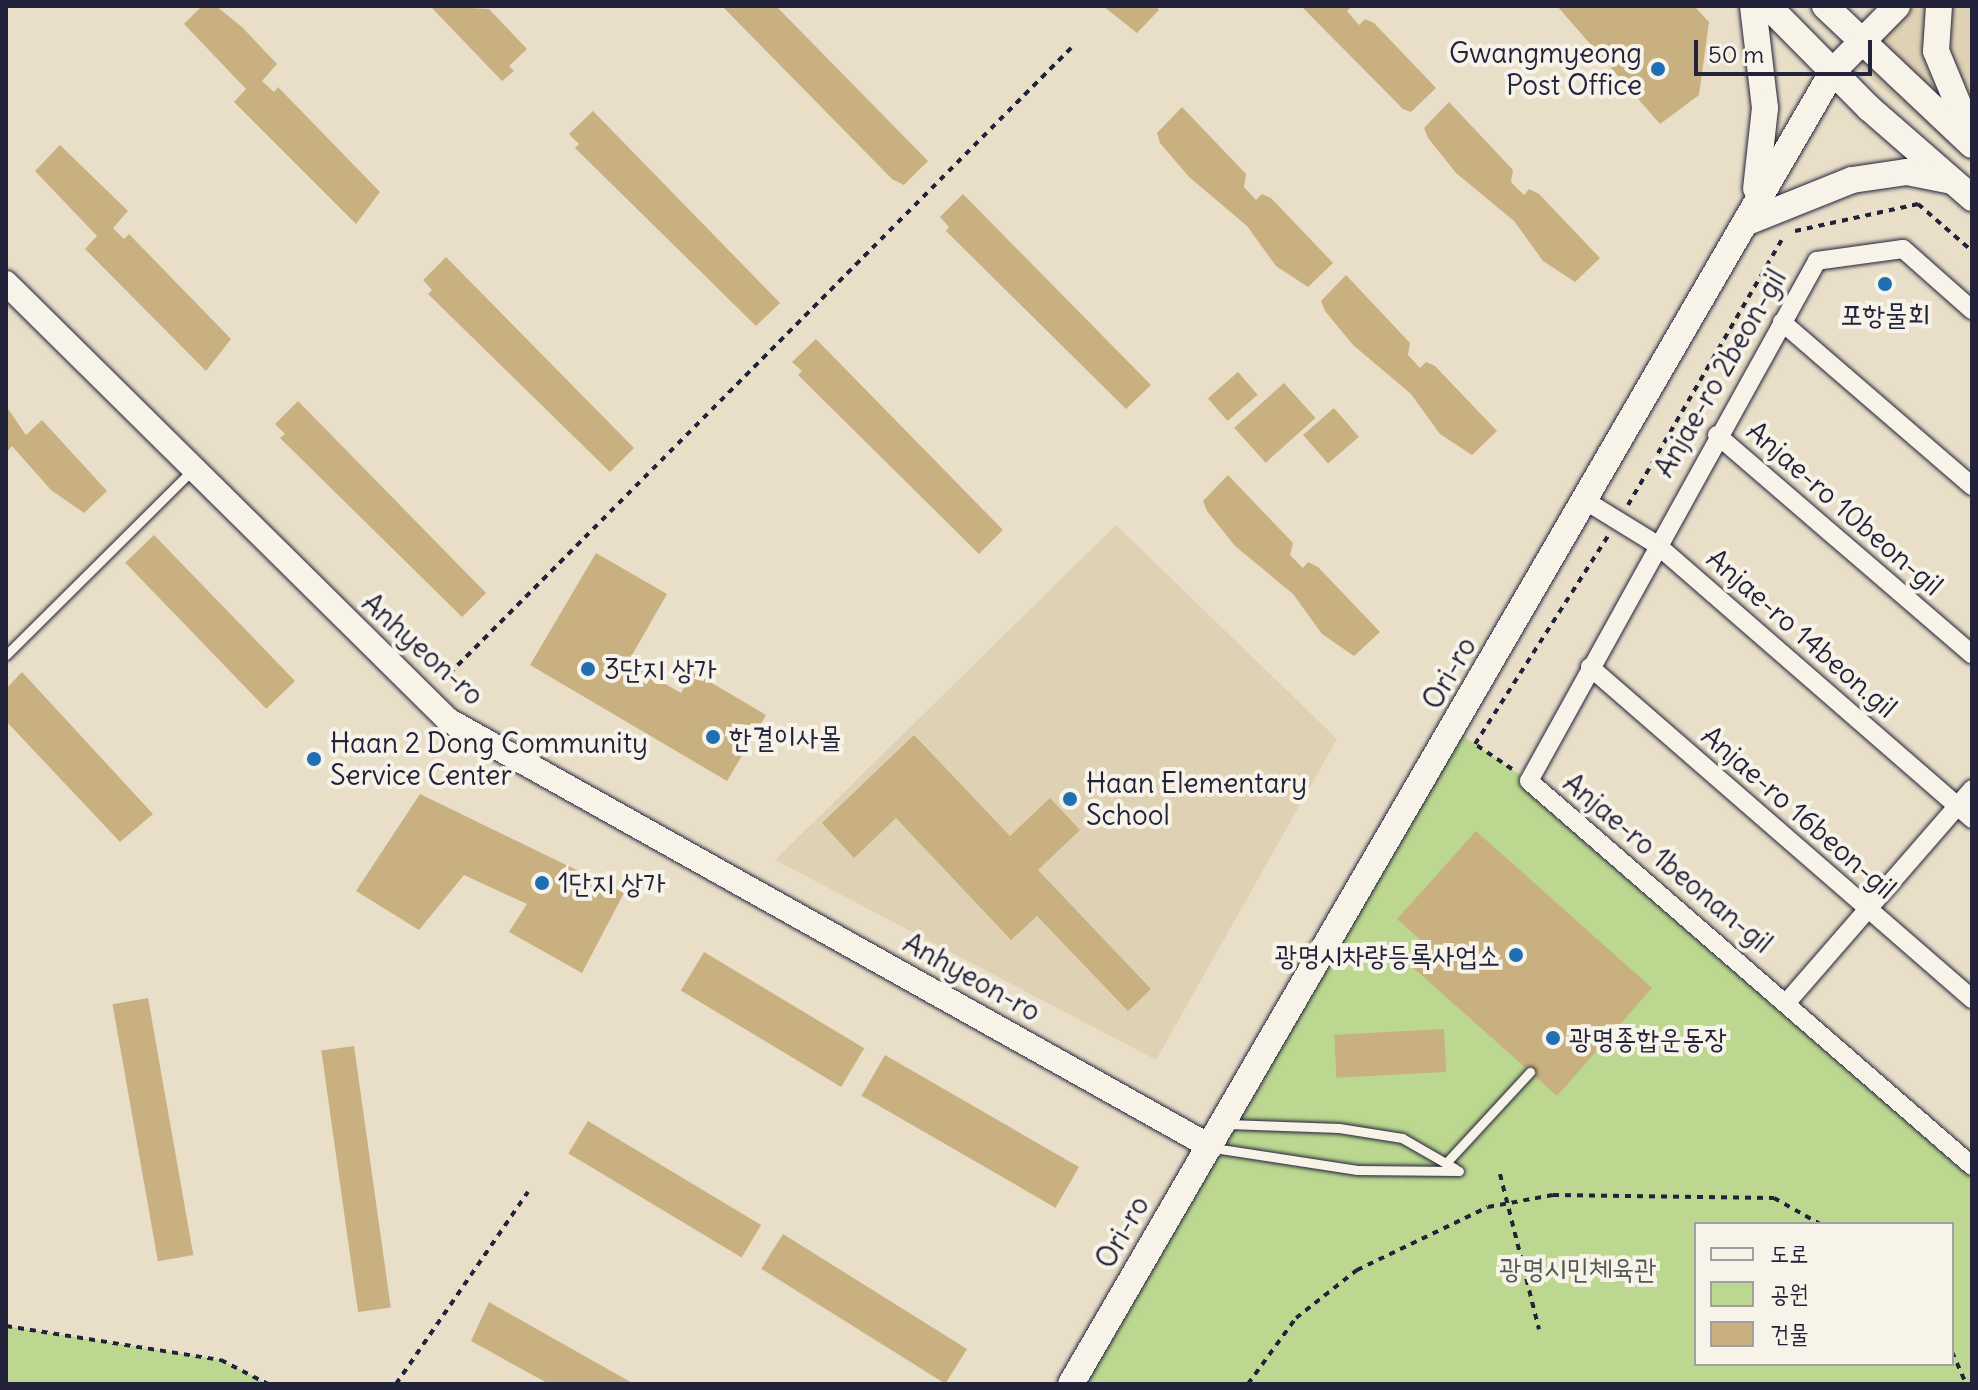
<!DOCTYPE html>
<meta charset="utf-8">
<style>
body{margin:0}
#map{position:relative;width:1978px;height:1390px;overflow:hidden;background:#e9dfc9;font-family:Delius,"Poor Story",sans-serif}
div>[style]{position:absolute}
.built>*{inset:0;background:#dfd1b3}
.green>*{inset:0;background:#bcd890}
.building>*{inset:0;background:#c9b080;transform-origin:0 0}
.path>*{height:4px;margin-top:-2px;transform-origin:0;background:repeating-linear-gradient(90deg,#22223b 0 6px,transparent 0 12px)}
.roads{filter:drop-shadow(0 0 2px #22223b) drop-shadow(0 0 2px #22223b)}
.service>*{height:9px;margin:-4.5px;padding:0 4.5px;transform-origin:4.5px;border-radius:4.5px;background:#f7f3e8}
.minor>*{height:18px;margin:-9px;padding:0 9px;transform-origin:9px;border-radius:9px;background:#f7f3e8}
.tertiary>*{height:24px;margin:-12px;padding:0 12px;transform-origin:12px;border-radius:12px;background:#f7f3e8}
.secondary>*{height:26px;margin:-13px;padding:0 13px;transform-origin:13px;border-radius:13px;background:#f7f3e8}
.dots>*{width:22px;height:22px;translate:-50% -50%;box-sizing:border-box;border:4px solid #f7f3e8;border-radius:50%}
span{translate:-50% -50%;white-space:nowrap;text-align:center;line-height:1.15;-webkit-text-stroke:8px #f7f3e8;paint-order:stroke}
.poi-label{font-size:28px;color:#22223b}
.right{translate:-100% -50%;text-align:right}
.left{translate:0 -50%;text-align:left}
.street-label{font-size:28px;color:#22223b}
.park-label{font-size:28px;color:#505954}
.frame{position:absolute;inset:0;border:8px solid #22223b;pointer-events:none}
.legend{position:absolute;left:1694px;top:1222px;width:260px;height:144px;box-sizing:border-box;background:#f7f3e8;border:2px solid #a29fa3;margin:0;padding:10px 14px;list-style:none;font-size:24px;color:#22223b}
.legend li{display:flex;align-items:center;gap:16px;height:40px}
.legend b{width:40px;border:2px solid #a29fa3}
.scale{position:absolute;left:1694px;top:40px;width:178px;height:36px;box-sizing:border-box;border:4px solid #22223b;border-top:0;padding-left:10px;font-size:24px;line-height:28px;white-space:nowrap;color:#22223b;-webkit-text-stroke:6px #f7f3e8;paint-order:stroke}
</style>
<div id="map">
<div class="built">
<i style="clip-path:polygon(1897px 6px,1972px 6px,1972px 163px,1846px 58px)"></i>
<i style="clip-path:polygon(1116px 525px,1337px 739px,1156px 1060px,775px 860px)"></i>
</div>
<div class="green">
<i style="clip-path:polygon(evenodd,1453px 729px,1529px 781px,1972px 1166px,1972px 1384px,1071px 1384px,1453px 729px,1696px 1224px,1952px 1224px,1952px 1364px,1696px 1364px,1696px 1224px)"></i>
<i style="clip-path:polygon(6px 1326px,221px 1360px,268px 1384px,6px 1384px)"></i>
</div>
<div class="building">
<i style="clip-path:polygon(202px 6px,216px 6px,242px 27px,277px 64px,262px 81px,274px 92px,278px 87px,380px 192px,356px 224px,234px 102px,246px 89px,184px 24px)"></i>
<i style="clip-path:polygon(430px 6px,489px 9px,527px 49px,509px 66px,514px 71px,502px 81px)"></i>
<i style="clip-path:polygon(722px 6px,776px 6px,928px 161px,904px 185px,892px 179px)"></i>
<i style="clip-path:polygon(1103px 6px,1155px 6px,1159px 10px,1137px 33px)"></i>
<i style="clip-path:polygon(1301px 6px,1352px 6px,1347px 11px,1359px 25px,1365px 19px,1374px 23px,1436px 88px,1411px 112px,1403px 109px)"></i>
<i style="clip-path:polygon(1557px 6px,1694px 6px,1709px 22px,1699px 95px,1660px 124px)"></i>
<i style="clip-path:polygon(1449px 102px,1513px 170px,1511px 182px,1524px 195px,1529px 189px,1539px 194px,1600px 258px,1575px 282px,1543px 261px,1514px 221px,1456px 173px,1428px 138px,1424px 128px)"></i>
<i style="clip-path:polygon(1182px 107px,1246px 174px,1244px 187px,1256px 200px,1262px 194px,1271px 198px,1333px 263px,1308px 287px,1276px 266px,1247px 226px,1189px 177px,1160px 143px,1157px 133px)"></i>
<i style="clip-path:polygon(593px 111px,780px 303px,756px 326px,575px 148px,579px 144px,569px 134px)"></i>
<i style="clip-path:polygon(60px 145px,128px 211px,113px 228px,124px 239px,129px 234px,231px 339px,206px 371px,85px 249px,97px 236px,35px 171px)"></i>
<i style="clip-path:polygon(963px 194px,1151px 385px,1126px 409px,946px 231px,949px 227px,940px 217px)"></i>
<i style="clip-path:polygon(446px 257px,634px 448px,610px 472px,428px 294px,432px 290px,423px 280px)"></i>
<i style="clip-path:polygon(1346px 275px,1410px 343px,1408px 355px,1420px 368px,1426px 362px,1435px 366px,1497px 431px,1472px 455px,1440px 434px,1411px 394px,1353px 345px,1325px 311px,1321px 301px)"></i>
<i style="clip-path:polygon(816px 339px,1003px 530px,979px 554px,798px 375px,802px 371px,792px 362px)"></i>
<i style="left:1238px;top:372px;width:30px;height:40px;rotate:49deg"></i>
<i style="left:1284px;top:383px;width:47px;height:67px;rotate:48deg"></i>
<i style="clip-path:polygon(298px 401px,486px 593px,462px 617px,280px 438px,285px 434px,275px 424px)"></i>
<i style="clip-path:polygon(6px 406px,26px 435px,42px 420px,107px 491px,84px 513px,51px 490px,12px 446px,6px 453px)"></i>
<i style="left:1334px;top:408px;width:38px;height:41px;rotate:49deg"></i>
<i style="clip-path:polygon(1228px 475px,1293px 543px,1290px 555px,1303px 568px,1308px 562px,1318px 567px,1380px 632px,1354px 656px,1322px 634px,1293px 594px,1235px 546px,1207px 511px,1203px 501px)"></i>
<i style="left:154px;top:535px;width:203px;height:40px;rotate:46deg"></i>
<i style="clip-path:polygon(596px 553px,667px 594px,628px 662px,681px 693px,693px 672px,766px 715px,727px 781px,530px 665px)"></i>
<i style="clip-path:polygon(22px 672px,153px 814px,120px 842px,6px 721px,6px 689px)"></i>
<i style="clip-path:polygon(914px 735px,1010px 836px,1050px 798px,1080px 830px,1038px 870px,1151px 989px,1128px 1011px,1037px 916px,1011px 940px,896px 818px,854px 858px,822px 823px)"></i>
<i style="clip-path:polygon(420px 794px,624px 893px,582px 973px,509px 932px,527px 904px,464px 875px,419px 930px,356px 891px)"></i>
<i style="clip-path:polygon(1476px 831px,1652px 988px,1557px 1096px,1409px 964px,1426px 945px,1397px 919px)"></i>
<i style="left:704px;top:952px;width:187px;height:45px;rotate:31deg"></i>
<i style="left:148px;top:998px;width:261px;height:36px;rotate:80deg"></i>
<i style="left:1444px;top:1029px;width:43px;height:110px;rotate:87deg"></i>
<i style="left:354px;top:1046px;width:264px;height:33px;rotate:82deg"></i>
<i style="left:885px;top:1055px;width:224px;height:47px;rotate:30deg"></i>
<i style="left:588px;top:1121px;width:202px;height:38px;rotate:31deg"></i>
<i style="left:783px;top:1234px;width:217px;height:41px;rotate:32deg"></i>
<i style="clip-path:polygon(489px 1302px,634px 1384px,549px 1384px,471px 1341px)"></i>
</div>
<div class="path">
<i style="left:1795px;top:231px;width:126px;rotate:-12.4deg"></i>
<i style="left:1918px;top:204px;width:72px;rotate:41deg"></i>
<i style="left:1628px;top:505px;width:311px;rotate:-59.9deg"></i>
<i style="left:441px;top:682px;width:894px;rotate:-45.18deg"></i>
<i style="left:1512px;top:769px;width:45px;rotate:-146deg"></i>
<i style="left:1475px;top:744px;width:247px;rotate:-57.4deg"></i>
<i style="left:1500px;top:1174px;width:160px;rotate:75.9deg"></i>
<i style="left:6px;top:1326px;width:218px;rotate:9deg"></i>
<i style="left:221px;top:1360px;width:53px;rotate:27.1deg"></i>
<i style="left:1952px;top:1352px;width:35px;rotate:66deg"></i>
<i style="left:396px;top:1384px;width:233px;rotate:-55.5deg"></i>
<i style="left:1248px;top:1384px;width:82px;rotate:-54deg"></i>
<i style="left:1296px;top:1318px;width:78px;rotate:-38.2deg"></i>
<i style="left:1357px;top:1270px;width:145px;rotate:-25.7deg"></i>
<i style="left:1488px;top:1207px;width:66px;rotate:-10.5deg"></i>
<i style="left:1553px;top:1195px;width:221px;rotate:0.8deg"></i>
<i style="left:1774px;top:1198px;width:53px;rotate:29.5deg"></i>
</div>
<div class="roads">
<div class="service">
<i style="left:6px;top:655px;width:264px;rotate:-44.8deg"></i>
<i style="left:1228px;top:1124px;width:111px;rotate:2.1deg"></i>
<i style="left:1339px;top:1128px;width:64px;rotate:9deg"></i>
<i style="left:1402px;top:1138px;width:62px;rotate:29.9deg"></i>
<i style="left:1214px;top:1148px;width:145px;rotate:8.7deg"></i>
<i style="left:1357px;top:1170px;width:102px;rotate:0.6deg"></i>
<i style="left:1446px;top:1163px;width:124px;rotate:-47.3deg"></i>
</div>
<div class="minor">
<i style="left:1972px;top:310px;width:92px;rotate:-138.5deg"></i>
<i style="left:1903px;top:249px;width:87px;rotate:172.1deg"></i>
<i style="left:1817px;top:261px;width:594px;rotate:118.98deg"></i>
<i style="left:1529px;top:781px;width:587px;rotate:40.99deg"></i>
<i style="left:1782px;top:322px;width:251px;rotate:40.8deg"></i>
<i style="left:1717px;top:435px;width:336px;rotate:40.7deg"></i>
<i style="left:1586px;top:501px;width:82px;rotate:31.6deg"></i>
<i style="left:1656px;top:544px;width:419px;rotate:41deg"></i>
<i style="left:1590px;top:667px;width:506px;rotate:40.99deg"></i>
<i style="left:1788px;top:1001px;width:281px;rotate:-49deg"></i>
</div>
<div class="tertiary">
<i style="left:6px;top:283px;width:622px;rotate:44.67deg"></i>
<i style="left:448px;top:720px;width:874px;rotate:29.23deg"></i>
</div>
<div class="secondary">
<i style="left:1753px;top:6px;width:103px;rotate:83.3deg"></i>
<i style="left:1765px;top:108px;width:81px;rotate:96.3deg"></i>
<i style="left:1768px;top:6px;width:144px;rotate:45.3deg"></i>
<i style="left:1869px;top:108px;width:137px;rotate:41.1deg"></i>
<i style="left:1825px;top:6px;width:202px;rotate:43.4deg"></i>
<i style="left:1939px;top:6px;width:45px;rotate:93.8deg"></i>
<i style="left:1936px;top:51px;width:89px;rotate:67.5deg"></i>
<i style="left:1745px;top:223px;width:115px;rotate:-21.9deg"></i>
<i style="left:1852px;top:180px;width:56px;rotate:-8.3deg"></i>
<i style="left:1907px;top:172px;width:46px;rotate:11.3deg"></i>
<i style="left:1071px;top:1384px;width:1518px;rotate:-59.87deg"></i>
<i style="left:1833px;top:71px;width:91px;rotate:-45.4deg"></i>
</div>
</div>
<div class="dots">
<i style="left:1658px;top:69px;background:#1f6fb2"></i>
<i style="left:1885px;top:284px;background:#1f6fb2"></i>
<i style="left:588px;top:669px;background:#1f6fb2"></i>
<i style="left:713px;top:737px;background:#1f6fb2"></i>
<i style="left:314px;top:759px;background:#1f6fb2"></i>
<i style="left:1070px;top:799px;background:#1f6fb2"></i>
<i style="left:542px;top:883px;background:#1f6fb2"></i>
<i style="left:1516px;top:955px;background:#1f6fb2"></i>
<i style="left:1553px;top:1038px;background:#1f6fb2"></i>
</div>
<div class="poi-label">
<span class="right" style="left:1642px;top:69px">Gwangmyeong<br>Post Office</span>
<span style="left:1885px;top:314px">포항물회</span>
<span class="left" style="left:604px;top:669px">3단지 상가</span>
<span class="left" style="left:729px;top:737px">한결이사몰</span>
<span class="left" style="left:330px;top:759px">Haan 2 Dong Community<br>Service Center</span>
<span class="left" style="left:1086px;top:799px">Haan Elementary<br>School</span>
<span class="left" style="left:558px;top:883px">1단지 상가</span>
<span class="right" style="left:1500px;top:955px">광명시차량등록사업소</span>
<span class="left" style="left:1569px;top:1038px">광명종합운동장</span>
</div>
<div class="street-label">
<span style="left:1720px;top:373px;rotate:-60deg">Anjae-ro 2beon-gil</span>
<span style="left:1845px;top:508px;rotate:41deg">Anjae-ro 10beon-gil</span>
<span style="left:1802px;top:633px;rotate:41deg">Anjae-ro 14beon.gil</span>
<span style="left:423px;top:649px;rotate:42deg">Anhyeon-ro</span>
<span style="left:1449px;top:673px;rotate:-60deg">Ori-ro</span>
<span style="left:1799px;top:812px;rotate:41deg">Anjae-ro 16beon-gil</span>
<span style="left:1668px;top:863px;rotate:40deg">Anjae-ro 1beonan-gil</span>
<span style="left:972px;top:977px;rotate:29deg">Anhyeon-ro</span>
<span style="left:1122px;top:1232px;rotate:-60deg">Ori-ro</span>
</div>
<div class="park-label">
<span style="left:1578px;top:1268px">광명시민체육관</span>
</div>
<div class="frame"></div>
<ul class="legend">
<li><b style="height:10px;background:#f7f3e8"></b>도로</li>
<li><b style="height:22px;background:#bcd890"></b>공원</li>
<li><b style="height:22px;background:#c9b080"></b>건물</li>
</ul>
<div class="scale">50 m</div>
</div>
